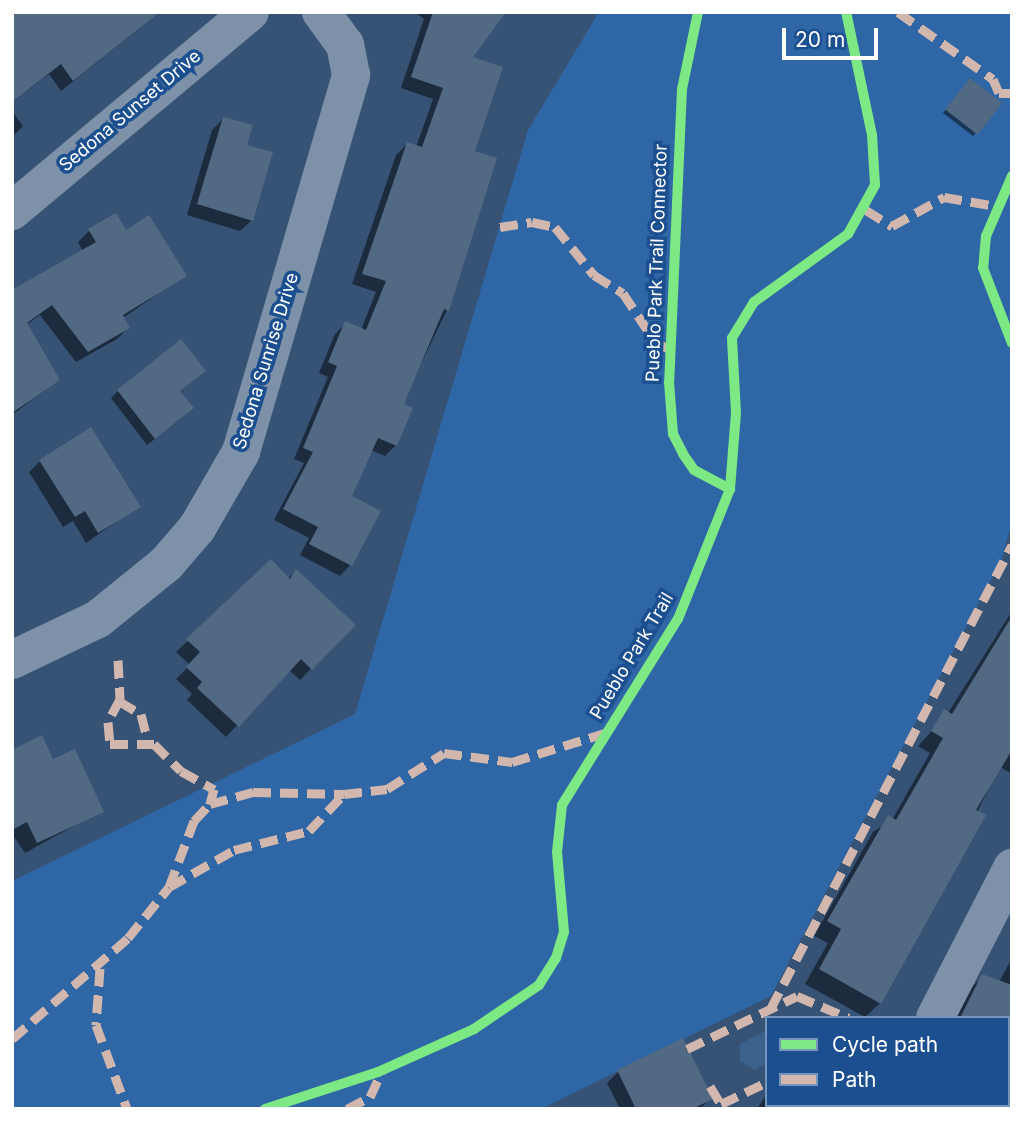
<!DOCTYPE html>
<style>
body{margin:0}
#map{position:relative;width:1024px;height:1121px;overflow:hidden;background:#365274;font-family:Inter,sans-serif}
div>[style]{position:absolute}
.green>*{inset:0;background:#2f66a5}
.water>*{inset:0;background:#3b618d}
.shadow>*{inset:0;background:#0007}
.building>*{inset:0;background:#526984;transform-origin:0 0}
.minor>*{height:38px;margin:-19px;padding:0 19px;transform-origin:19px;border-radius:19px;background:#7d92a8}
.quiet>*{height:9px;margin-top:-4.5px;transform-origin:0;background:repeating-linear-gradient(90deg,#d1b7ad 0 18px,transparent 0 27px)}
.cycleway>*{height:10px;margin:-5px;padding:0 5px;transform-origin:5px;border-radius:5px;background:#7ce984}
span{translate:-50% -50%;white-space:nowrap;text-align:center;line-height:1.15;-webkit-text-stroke:7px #1b4f8f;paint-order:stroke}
.street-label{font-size:18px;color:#fff}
.frame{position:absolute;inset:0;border:14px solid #fff;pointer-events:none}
.legend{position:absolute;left:765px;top:1016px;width:245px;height:91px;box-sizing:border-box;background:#1b4f8f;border:2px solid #7695bc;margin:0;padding:9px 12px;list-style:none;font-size:21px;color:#fff}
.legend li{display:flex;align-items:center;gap:14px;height:35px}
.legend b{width:35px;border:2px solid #7695bc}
.scale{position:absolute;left:782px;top:28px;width:96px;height:32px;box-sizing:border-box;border:4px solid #fff;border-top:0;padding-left:9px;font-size:21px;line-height:24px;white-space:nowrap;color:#fff;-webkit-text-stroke:5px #1b4f8f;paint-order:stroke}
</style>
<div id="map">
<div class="green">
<i style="clip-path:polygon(599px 12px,1012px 12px,1012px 521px,1002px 559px,771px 996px,541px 1109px,12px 1109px,12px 881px,355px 714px,528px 130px)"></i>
</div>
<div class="water">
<i style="clip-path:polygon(767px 1030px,767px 1063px,755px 1070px,740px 1061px,740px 1044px)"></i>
</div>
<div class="shadow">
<i style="clip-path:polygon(15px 12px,160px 12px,61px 91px,49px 74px,12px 102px)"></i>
<i style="clip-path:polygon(415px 12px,504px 12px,471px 58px,473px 152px,447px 310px,401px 405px,396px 445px,385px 456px,371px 450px,350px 496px,350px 565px,340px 576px,300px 555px,309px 538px,274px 520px,304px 463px,294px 459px,328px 377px,319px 373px,335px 334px,346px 323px,361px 330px,376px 292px,352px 284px,396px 155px,407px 144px,416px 147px,433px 99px,401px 88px,424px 19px)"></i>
<i style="clip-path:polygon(967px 84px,976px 133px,973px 136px,943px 113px)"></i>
<i style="clip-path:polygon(12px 111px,23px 126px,12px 137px)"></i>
<i style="clip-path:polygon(224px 118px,245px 146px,252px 220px,240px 231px,187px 215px,212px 130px)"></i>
<i style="clip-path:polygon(89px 231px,126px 232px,185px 275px,123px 318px,128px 328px,117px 339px,76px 362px,40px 315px,26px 325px,58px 380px,12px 415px,12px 293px,83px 251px,78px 242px)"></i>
<i style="clip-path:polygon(196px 378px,179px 392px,184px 416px,147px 445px,111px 398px,118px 391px)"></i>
<i style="clip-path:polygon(40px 461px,139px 506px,86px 543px,73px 521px,63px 527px,29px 472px)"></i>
<i style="clip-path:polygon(271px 562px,288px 579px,296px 571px,353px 625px,300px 680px,289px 670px,226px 737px,187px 700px,192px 694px,176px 679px,190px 665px,176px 652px)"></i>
<i style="clip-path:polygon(1012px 611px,1012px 774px,1000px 767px,880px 1003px,865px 1017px,805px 984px,828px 943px,814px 936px,873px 832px,892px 820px,930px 753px,918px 746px,948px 713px)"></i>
<i style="clip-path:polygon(12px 752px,52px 761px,101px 811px,25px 853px,12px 834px)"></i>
<i style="clip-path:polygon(1012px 958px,1012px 1077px,1008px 1018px,953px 1018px,969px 990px,983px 976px,999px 982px)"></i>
<i style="clip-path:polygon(618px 1072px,711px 1098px,700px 1109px,620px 1109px,607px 1083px)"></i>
<i style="clip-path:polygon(767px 1093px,767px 1105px,881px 1109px,757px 1109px)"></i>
</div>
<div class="building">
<i style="clip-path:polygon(12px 12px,160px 12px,73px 81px,61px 64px,12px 102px)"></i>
<i style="clip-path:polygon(433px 12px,506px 12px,473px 57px,503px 67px,475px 151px,497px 158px,449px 311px,444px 309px,404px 404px,413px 408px,397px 446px,378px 438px,352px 496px,381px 511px,352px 566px,309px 544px,318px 527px,283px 509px,313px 452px,303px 448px,337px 366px,328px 362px,345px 321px,366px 330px,386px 281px,362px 274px,407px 142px,422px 147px,443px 88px,411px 77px)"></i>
<i style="left:970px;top:78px;width:41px;height:40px;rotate:38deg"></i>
<i style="clip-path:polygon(223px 117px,253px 125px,247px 145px,273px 152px,253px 221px,197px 204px)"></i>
<i style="clip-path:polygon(116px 213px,126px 230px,149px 215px,187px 276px,123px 315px,130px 328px,88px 352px,52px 305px,27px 323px,60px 380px,12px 413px,12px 290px,96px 242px,88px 229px)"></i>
<i style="clip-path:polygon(181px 339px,206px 371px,180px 391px,194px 408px,155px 439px,117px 390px)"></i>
<i style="clip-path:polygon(91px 427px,141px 507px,98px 533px,85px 511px,75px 517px,39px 460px)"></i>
<i style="clip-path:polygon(271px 559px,290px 579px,296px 569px,356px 625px,312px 670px,301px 659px,239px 727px,197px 688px,202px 682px,186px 667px,200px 652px,186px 639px)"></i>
<i style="clip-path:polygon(1012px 616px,1012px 750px,976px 810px,986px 815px,881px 1004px,819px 969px,841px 929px,827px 921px,888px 815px,896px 820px,943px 738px,931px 731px,944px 709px,952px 714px)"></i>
<i style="clip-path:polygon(42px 735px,53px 759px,75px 749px,104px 812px,37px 843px,27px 822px,12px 830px,12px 750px)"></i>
<i style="clip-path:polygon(982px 974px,1012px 985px,1012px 1018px,960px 1018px)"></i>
<i style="clip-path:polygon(683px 1038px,713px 1099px,692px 1109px,636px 1109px,617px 1070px)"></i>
</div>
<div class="minor">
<i style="left:12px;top:211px;width:310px;rotate:-39.9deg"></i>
<i style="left:12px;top:660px;width:95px;rotate:-25.5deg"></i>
<i style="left:98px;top:619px;width:87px;rotate:-39deg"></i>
<i style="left:166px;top:564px;width:48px;rotate:-49.3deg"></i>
<i style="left:197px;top:528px;width:88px;rotate:-59.9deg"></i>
<i style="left:241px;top:452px;width:393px;rotate:-73.7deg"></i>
<i style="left:351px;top:75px;width:31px;rotate:-101deg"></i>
<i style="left:345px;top:45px;width:41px;rotate:-126deg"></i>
<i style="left:935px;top:1018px;width:169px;rotate:-62.8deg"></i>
<i style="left:1008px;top:1094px;width:4px;rotate:14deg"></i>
</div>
<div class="quiet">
<i style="left:898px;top:12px;width:116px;rotate:35.2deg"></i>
<i style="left:993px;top:79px;width:15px;rotate:67deg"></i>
<i style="left:999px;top:93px;width:13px"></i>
<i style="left:866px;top:210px;width:31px;rotate:32deg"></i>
<i style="left:892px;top:226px;width:60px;rotate:-29.1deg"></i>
<i style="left:944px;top:197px;width:53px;rotate:9.8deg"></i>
<i style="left:500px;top:227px;width:32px;rotate:-9deg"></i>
<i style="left:532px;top:222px;width:24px;rotate:12deg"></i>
<i style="left:555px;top:227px;width:62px;rotate:50.9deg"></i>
<i style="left:594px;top:275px;width:34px;rotate:32deg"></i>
<i style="left:623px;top:293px;width:60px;rotate:56.6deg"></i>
<i style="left:656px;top:343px;width:15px;rotate:23deg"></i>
<i style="left:118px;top:660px;width:39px;rotate:87deg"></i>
<i style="left:120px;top:699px;width:26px;rotate:118deg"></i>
<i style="left:108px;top:722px;width:22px;rotate:85deg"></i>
<i style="left:110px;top:744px;width:44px"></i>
<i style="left:154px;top:744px;width:38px;rotate:45deg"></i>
<i style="left:181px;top:771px;width:38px;rotate:29deg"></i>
<i style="left:214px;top:789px;width:16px;rotate:105deg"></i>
<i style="left:210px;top:804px;width:45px;rotate:-15.6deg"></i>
<i style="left:253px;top:792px;width:91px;rotate:1.3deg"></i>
<i style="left:344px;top:794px;width:43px;rotate:-6.6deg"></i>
<i style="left:387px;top:789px;width:67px;rotate:-32.3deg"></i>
<i style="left:444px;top:753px;width:69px;rotate:7.5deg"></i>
<i style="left:512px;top:762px;width:97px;rotate:-17.3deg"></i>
<i style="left:119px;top:701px;width:26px;rotate:31deg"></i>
<i style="left:141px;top:714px;width:30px;rotate:76deg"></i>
<i style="left:169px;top:887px;width:75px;rotate:-29.6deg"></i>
<i style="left:234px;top:850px;width:77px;rotate:-14.2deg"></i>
<i style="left:309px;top:831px;width:51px;rotate:-46.6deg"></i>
<i style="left:100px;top:968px;width:57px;rotate:94deg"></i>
<i style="left:96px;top:1025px;width:90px;rotate:69.7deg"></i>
<i style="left:771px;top:1008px;width:522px;rotate:-62.5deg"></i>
<i style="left:12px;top:1039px;width:154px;rotate:-41deg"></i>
<i style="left:128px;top:938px;width:65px;rotate:-51.2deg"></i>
<i style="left:169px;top:887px;width:71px;rotate:-69.3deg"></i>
<i style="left:194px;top:821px;width:23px;rotate:-47deg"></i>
<i style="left:687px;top:1049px;width:122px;rotate:-25.7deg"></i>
<i style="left:797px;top:996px;width:56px;rotate:22.9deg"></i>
<i style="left:710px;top:1086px;width:21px;rotate:59deg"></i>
<i style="left:721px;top:1104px;width:51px;rotate:-25.6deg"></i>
<i style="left:347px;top:1109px;width:26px;rotate:-28deg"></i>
<i style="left:370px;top:1097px;width:29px;rotate:-65deg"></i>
</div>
<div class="cycleway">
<i style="left:698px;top:12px;width:79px;rotate:101.7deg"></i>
<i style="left:682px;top:89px;width:293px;rotate:92.5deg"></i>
<i style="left:669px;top:382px;width:52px;rotate:85.6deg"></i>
<i style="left:673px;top:434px;width:22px;rotate:63deg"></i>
<i style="left:683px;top:454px;width:19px;rotate:55deg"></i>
<i style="left:694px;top:470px;width:41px;rotate:27.8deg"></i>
<i style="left:1012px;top:176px;width:65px;rotate:113.4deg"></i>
<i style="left:986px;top:236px;width:32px;rotate:95deg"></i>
<i style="left:983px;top:268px;width:80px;rotate:68.9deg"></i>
<i style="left:265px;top:1109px;width:119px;rotate:-18.1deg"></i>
<i style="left:378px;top:1072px;width:105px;rotate:-24.1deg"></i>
<i style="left:474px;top:1029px;width:78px;rotate:-34.1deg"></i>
<i style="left:539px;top:985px;width:32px;rotate:-58deg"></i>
<i style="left:556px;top:958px;width:27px;rotate:-73deg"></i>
<i style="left:564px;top:932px;width:80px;rotate:-95deg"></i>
<i style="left:557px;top:852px;width:47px;rotate:-83.9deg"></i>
<i style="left:562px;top:805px;width:219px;rotate:-58.1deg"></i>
<i style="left:678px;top:619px;width:140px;rotate:-68.2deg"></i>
<i style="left:730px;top:489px;width:76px;rotate:-85.5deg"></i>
<i style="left:736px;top:413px;width:75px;rotate:-93.1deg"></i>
<i style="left:732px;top:338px;width:42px;rotate:-58.6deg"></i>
<i style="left:754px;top:302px;width:116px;rotate:-35.9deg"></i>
<i style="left:848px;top:234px;width:56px;rotate:-61.1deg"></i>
<i style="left:875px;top:185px;width:50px;rotate:-93.4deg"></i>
<i style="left:872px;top:135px;width:126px;rotate:-101.9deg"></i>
</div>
<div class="street-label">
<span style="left:130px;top:111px;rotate:-40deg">Sedona Sunset Drive</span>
<span style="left:657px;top:263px;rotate:-88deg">Pueblo Park Trail Connector</span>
<span style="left:266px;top:361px;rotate:-73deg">Sedona Sunrise Drive</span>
<span style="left:632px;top:656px;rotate:-59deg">Pueblo Park Trail</span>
</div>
<div class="frame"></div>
<ul class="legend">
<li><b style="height:9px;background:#7ce984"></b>Cycle path</li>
<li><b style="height:9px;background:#d1b7ad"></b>Path</li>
</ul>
<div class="scale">20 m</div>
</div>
